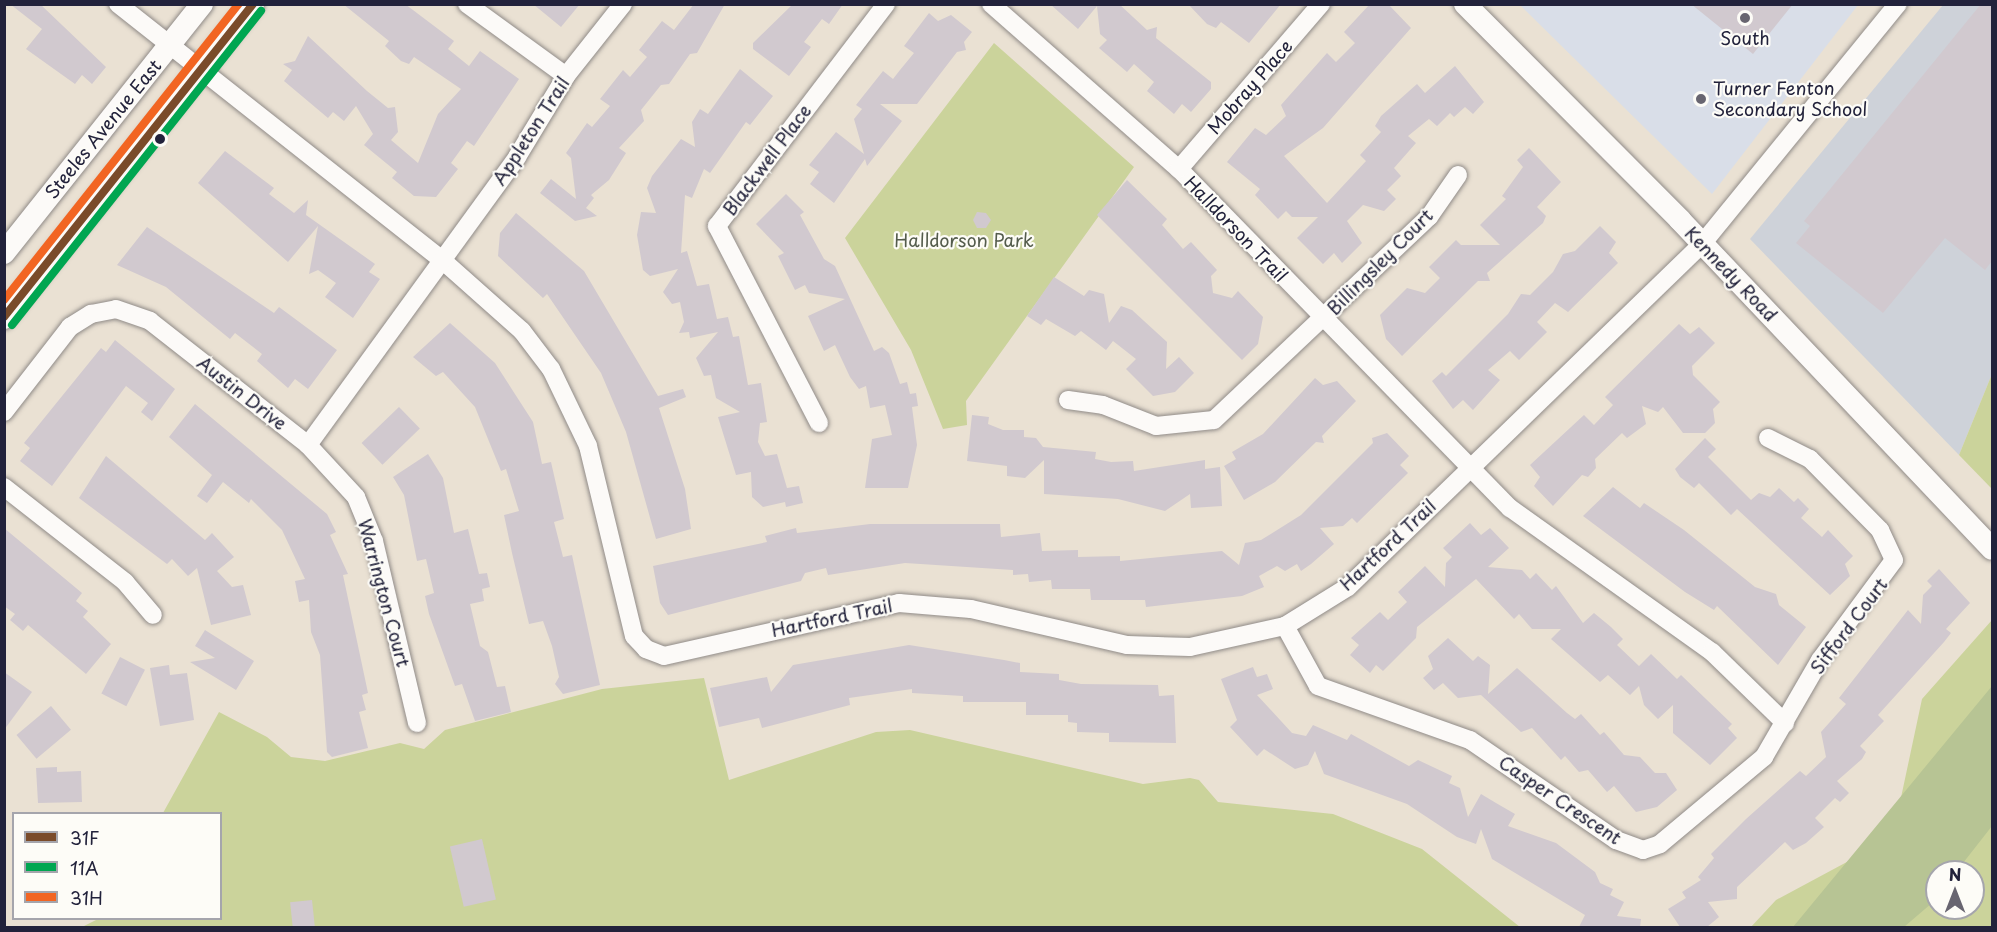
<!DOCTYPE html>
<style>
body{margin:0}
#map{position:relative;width:1997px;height:932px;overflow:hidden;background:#eae1d3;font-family:"Playpen Sans",sans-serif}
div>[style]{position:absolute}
.built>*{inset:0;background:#d9dee8}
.industrial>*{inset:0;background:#ced2d9}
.green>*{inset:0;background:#cbd39b}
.forest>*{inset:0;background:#b7c494}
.building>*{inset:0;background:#d1c9cf;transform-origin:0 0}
.roads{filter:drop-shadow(0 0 2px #908b88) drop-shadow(0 0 2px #908b88)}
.minor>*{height:18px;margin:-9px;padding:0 9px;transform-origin:9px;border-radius:9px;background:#fcfaf8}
.major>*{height:22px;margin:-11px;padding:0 11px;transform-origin:11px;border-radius:11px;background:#fcfaf8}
.bus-1>*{height:8px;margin:-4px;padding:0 4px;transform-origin:4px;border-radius:4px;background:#7a4b2a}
.bus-2>*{height:8px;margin:-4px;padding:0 4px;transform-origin:4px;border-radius:4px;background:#00a651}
.bus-3>*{height:8px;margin:-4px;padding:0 4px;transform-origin:4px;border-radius:4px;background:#f26522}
.dots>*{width:16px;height:16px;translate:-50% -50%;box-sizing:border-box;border:3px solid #fdfcf7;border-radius:50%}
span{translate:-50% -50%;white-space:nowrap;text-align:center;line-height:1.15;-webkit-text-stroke:4.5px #fdfcf7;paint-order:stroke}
.poi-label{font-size:18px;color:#22223b}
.left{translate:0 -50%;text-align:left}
.street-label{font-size:18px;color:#22223b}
.park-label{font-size:18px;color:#545c4c}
.frame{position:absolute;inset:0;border:6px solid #22223b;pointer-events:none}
.legend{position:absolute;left:12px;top:812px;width:210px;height:108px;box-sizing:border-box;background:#fdfcf7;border:2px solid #a5a5ac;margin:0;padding:8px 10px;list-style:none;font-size:18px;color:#22223b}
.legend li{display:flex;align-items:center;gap:12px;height:30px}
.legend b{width:30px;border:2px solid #a5a5ac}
.north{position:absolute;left:1925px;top:860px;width:60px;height:60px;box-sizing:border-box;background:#fdfcf7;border:2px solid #a5a5ac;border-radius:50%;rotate:0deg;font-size:16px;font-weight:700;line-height:24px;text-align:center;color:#22223b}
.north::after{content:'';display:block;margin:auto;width:21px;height:27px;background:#686570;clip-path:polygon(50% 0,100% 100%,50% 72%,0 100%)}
</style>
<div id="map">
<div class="built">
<i style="clip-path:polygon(1520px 5px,1858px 5px,1712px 194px)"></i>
</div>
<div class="industrial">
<i style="clip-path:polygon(1943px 5px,1992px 5px,1992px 374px,1959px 455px,1750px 239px)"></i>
</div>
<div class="green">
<i style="clip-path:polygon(994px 43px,1134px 167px,966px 401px,967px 425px,943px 429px,911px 350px,845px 238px)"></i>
<i style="clip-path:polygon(1992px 374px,1992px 489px,1959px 455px)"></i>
<i style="clip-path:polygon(evenodd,1992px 620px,1992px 927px,1750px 928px,1776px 900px,1858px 856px,1899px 807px,1922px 699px,1992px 620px,1937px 872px,1973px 872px,1973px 908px,1937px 908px,1937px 872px)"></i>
<i style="clip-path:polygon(704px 678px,729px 780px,876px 732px,910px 730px,1143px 784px,1190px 778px,1199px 780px,1218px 802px,1333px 814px,1422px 849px,1520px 927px,80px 928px,98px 919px,220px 918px,220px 814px,163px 813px,219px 712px,267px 737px,291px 757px,325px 761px,400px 743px,424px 749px,445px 730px,602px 689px)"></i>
</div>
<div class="forest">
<i style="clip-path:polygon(1992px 686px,1992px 826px,1956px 872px,1937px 872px,1932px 903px,1904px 927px,1793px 927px)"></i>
</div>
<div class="building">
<i style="clip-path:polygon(10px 4px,40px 4px,106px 67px,92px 84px,82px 75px,75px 84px,26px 49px,42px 29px)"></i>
<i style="clip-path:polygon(343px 4px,405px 4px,454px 41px,448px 49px,469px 66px,480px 51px,519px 79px,474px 146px,467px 141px,451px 163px,458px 169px,436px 197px,414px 196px,392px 178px,397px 172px,364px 145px,373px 134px,356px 106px,344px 121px,333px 112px,328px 118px,284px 81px,292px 70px,283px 64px,295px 61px,308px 36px,367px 91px,388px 108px,395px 107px,398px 132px,391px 140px,418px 163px,438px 114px,461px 89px,414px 57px,409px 64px,401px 61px,385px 46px,389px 41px)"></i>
<i style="clip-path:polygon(533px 4px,580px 4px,561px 27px)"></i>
<i style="clip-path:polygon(694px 4px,725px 4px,697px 53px,690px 54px,669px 84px,661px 85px,641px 110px,644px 121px,619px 148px,626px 153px,609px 180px,591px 195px,594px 198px,586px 208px,597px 216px,575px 221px,540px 193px,551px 179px,576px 199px,571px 158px,566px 153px,587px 123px,592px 127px,610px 106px,600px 99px,623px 70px,630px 77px,647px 57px,639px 50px,662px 21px,674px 30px)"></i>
<i style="clip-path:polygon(793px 4px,843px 4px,829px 24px,822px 19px,804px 42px,811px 47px,789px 76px,753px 49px,753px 43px)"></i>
<i style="clip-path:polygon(1050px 4px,1119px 4px,1147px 30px,1157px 27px,1156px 38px,1211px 82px,1211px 89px,1191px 112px,1182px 104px,1174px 114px,1147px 91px,1154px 82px,1134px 64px,1127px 72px,1099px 48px,1107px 40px,1100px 34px,1097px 6px,1078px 29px)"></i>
<i style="clip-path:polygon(1188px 4px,1281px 4px,1249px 43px,1221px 22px,1216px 28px,1207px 24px)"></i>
<i style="clip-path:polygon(1370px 4px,1388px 4px,1411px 28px,1323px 128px,1284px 156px,1327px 203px,1366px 161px,1360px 155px,1381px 132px,1375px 126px,1381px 116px,1417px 84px,1425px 93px,1455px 66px,1484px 102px,1473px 114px,1465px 107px,1454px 117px,1450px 113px,1437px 126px,1429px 119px,1408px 136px,1416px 143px,1394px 168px,1401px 176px,1387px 190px,1396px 199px,1384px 211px,1363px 205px,1347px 221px,1362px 243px,1342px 263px,1334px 253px,1323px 264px,1297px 238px,1318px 217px,1292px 217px,1286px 211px,1278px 219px,1255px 195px,1260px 189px,1227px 162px,1255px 128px,1266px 135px,1286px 116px,1281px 105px,1327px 53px,1336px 62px,1355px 43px,1344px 32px)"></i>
<i style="clip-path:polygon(1691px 4px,1793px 4px,1753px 54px)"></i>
<i style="clip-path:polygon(1981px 4px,1992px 4px,1992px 261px,1985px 270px,1945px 238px,1883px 313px,1796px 243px,1810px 226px,1804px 221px)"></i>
<i style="clip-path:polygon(929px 13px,938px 21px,951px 15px,972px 32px,964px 42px,966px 50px,957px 52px,917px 104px,880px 104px,902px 121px,867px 166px,865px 159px,834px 203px,810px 184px,819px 172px,809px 165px,836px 132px,864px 154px,854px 119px,862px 109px,856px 105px,883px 71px,893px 79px,900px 70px,914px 53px,904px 46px)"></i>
<i style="clip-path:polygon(740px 69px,773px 96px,750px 125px,746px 122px,710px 173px,704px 169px,692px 198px,685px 195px,681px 253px,687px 251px,697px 286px,709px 284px,717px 319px,728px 317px,733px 337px,739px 336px,748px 385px,761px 383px,767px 422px,760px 423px,758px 442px,765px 456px,777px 454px,787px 488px,799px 486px,803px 503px,786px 507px,785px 502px,763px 507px,752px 497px,751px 472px,736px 475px,718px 417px,740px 412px,716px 398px,711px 375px,704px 376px,696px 358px,718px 332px,690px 338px,689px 332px,679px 333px,684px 322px,680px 302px,672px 304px,663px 292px,678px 269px,650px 276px,643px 270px,637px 235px,641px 212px,656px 213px,647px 188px,652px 176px,681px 139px,695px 147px,692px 122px,700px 109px,708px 114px)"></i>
<i style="clip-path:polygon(1529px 148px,1561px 182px,1537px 207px,1546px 216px,1543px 223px,1487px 273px,1490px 281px,1478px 281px,1402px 356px,1386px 339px,1380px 315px,1407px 288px,1425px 293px,1440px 278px,1429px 267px,1456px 240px,1461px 245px,1500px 245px,1480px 225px,1506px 199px,1502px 196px,1523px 167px,1517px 160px)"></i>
<i style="clip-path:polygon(225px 151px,274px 188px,269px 194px,294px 213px,308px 200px,306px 215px,375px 264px,369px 272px,380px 279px,353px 318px,325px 297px,336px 283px,318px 270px,309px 274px,318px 226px,288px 262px,198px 183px)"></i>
<i style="clip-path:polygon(1127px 180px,1167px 219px,1162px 225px,1183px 249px,1191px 242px,1217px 270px,1211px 276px,1213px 293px,1232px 298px,1238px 291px,1263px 317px,1258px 344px,1242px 360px,1097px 215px)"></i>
<i style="clip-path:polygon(786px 194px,804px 212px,800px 215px,824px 259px,835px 266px,874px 351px,882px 347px,889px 353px,900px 384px,907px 382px,910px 394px,916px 393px,918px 406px,912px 407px,917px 445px,908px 488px,865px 488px,872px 439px,892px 435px,885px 405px,870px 408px,866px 386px,859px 389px,850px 377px,835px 345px,824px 351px,808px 316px,845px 299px,809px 293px,805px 285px,795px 290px,778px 256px,784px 253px,756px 224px)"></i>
<i style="clip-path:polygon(977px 212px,986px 213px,991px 220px,986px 228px,977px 228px,973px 220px)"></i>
<i style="clip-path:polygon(516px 213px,584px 271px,658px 396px,683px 389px,686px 397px,659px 408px,685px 489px,691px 529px,656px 539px,626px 432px,601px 373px,547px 294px,543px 298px,498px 256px,500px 233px)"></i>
<i style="clip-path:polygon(1600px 226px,1616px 242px,1609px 253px,1618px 263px,1568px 312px,1555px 303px,1537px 322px,1547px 332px,1519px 360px,1510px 351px,1488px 370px,1500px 380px,1473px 410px,1463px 400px,1453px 409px,1432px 381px,1442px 372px,1446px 376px,1508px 314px,1521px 294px,1530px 295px,1553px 272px,1563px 254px,1575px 251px)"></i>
<i style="clip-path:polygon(147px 227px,274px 313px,279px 307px,337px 350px,308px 389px,295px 379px,288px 388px,257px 361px,262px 354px,235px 333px,230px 339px,166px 287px,117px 265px)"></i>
<i style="clip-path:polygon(1054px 277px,1084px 296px,1089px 290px,1104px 294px,1109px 323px,1121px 306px,1132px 310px,1167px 342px,1166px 369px,1179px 357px,1194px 373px,1175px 392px,1153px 396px,1126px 369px,1136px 359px,1113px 341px,1106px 350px,1081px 331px,1075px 336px,1046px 319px,1041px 325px,1027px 316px)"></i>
<i style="clip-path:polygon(450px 323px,495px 363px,533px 422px,542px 464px,551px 462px,564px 519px,554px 522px,563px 557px,572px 555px,600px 685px,563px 694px,555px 684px,559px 677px,552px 646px,543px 621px,529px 624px,512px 553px,504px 515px,519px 511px,506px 469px,501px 471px,475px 407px,443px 372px,436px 376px,413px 357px)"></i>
<i style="clip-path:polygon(1679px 324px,1690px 334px,1699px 327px,1715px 343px,1692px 366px,1693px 375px,1720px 402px,1713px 409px,1715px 423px,1705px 433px,1683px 433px,1663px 407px,1658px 412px,1642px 406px,1646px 424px,1627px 438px,1622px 433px,1595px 459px,1596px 468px,1588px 477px,1582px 475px,1553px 506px,1534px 486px,1540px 477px,1530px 465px,1584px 415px,1594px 425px,1613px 405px,1605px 397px)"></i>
<i style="clip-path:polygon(115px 340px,175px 389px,152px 421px,141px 412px,148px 403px,126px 386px,52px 486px,20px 461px,30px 448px,24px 443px,101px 348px,106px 352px)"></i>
<i style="clip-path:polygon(1315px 378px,1323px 385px,1337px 381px,1356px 401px,1322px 436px,1324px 443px,1316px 442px,1275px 482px,1244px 500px,1224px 466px,1236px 459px,1232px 452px,1263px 434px)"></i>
<i style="clip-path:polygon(195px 404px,327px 514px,336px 532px,330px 535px,348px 574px,343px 575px,368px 693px,362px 695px,366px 710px,359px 712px,368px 748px,332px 757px,327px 752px,320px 655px,311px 632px,309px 600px,299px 602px,295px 581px,305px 579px,282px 530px,251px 499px,249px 503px,223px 482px,207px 503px,197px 496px,212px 475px,169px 437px)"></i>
<i style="left:399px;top:407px;width:30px;height:52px;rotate:46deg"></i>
<i style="clip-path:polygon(972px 415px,989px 417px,988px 424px,1003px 430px,1024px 430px,1024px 437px,1036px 438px,1043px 447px,1096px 452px,1095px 459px,1111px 462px,1133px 461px,1134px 471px,1205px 460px,1205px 469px,1220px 467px,1222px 506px,1191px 508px,1190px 494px,1165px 511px,1118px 499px,1044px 494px,1044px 460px,1025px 478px,1007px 476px,1007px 466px,967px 461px)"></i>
<i style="clip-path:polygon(1387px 433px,1409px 456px,1400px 465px,1408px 473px,1357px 523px,1352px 518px,1343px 526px,1320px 528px,1334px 544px,1311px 564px,1301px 571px,1297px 564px,1285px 571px,1277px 566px,1259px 576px,1264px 587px,1242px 596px,1146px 607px,1145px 600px,1091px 600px,1090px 589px,1052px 589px,1051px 580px,1029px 582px,1028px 574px,1013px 575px,1013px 570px,905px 563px,828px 575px,826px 568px,805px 573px,801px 581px,668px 615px,660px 603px,653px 566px,767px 542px,765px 536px,796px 528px,797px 533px,870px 524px,1000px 524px,1001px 537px,1040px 533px,1042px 551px,1078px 550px,1078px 557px,1120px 556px,1120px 561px,1222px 551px,1239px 565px,1245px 543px,1261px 540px,1301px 515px,1373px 443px,1372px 438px)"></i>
<i style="clip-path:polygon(1705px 438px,1716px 449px,1708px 457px,1751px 500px,1759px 493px,1770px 497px,1779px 488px,1794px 502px,1798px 498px,1809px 509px,1801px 518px,1822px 537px,1828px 530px,1853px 556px,1845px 564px,1850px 576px,1830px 595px,1737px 509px,1731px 515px,1699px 483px,1694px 488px,1680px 477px,1675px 469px)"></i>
<i style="clip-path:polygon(428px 454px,443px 478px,454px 533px,468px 529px,479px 574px,487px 573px,490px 587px,482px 589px,484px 601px,470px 604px,480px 646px,488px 652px,497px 687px,505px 686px,511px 712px,475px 721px,462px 684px,455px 686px,429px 614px,425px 596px,434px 593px,426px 559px,417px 561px,404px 495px,393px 477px)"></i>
<i style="clip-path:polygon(106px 456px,205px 540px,212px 533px,234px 557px,217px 571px,232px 587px,243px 585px,251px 615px,211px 625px,197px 568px,188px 576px,172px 559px,167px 564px,79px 498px)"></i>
<i style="clip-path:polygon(1613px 487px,1640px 508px,1644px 503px,1684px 530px,1755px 587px,1776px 594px,1779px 605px,1806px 627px,1778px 665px,1717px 606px,1714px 610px,1685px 592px,1583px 516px)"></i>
<i style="clip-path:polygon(1470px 523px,1481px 535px,1490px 528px,1509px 548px,1488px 567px,1522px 570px,1530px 579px,1536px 573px,1552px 590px,1556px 586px,1583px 623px,1594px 613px,1611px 627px,1623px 639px,1617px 645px,1639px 666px,1651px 654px,1677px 679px,1681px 675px,1732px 724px,1728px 728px,1737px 738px,1710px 765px,1673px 733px,1673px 705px,1658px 719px,1644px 705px,1639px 686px,1630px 695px,1608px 675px,1600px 682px,1551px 639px,1561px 629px,1532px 629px,1519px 614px,1514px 619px,1476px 579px,1417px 627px,1416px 638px,1383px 671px,1376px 665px,1370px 673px,1350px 655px,1359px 645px,1351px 638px,1380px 612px,1388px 620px,1407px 602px,1398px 592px,1425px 566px,1445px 587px,1446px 563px,1452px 557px,1443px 548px)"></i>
<i style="clip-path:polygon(4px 528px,82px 593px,76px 601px,88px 611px,83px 617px,111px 644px,86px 674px,28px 625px,23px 631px,10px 620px,15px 614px,4px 606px)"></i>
<i style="clip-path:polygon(1939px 569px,1970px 603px,1946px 629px,1951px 633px,1944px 642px,1878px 715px,1884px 721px,1860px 746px,1866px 752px,1862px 759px,1837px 781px,1849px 793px,1840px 802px,1835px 798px,1815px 818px,1824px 827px,1806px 843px,1793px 850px,1785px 842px,1737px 887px,1737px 899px,1708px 902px,1719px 917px,1707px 927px,1680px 927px,1668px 909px,1686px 898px,1682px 892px,1701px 880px,1698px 877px,1714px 858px,1711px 854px,1746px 819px,1800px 771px,1806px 776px,1826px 757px,1821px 732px,1846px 704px,1839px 698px,1908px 610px,1921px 624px,1923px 595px,1932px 586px,1927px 581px)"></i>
<i style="clip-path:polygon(205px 630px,254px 661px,236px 690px,190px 662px,215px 658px,195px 646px)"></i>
<i style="clip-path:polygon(1448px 638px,1473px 661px,1478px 656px,1490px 665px,1488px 694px,1517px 668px,1567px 713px,1575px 719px,1581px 714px,1600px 735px,1604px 732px,1624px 755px,1640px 757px,1655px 773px,1666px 773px,1677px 790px,1657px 807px,1636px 812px,1614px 786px,1607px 792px,1588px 770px,1579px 772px,1565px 756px,1561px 760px,1532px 728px,1521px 732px,1481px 695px,1458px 698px,1443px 683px,1434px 690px,1423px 678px,1433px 669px,1428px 656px)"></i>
<i style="clip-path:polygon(909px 645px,1004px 660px,1020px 663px,1020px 672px,1059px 674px,1059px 680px,1081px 684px,1158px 685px,1159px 696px,1174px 695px,1176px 743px,1109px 742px,1109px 733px,1077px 732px,1077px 723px,1068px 722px,1068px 715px,1026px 715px,1026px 702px,963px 702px,963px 696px,912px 693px,912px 689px,849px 698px,850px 705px,762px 728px,759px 718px,719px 727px,710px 688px,767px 677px,771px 692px,793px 665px)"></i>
<i style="left:120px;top:657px;width:28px;height:41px;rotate:27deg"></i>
<i style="clip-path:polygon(169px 665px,170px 675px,187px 673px,194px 720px,160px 726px,150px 668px)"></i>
<i style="clip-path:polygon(1253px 667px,1257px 677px,1267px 674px,1273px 689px,1257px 695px,1292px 733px,1306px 736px,1313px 725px,1347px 740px,1351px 734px,1409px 766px,1418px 760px,1452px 776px,1449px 783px,1460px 788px,1468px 817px,1481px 794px,1496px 803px,1515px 814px,1508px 826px,1556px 843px,1595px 872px,1600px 883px,1613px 889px,1610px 895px,1624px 902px,1617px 916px,1641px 919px,1640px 927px,1579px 927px,1585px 915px,1492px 859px,1481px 829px,1476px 844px,1457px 837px,1407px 804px,1324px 774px,1315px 751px,1308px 765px,1295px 769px,1264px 749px,1257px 756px,1230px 727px,1237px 720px,1221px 679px)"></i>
<i style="clip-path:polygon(4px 672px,32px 692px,4px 730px)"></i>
<i style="left:51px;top:706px;width:31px;height:45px;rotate:50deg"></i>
<i style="clip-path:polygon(57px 767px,57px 772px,81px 771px,82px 802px,38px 803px,36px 768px)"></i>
<i style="left:482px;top:839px;width:62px;height:33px;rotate:77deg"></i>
<i style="left:312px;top:900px;width:27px;height:22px;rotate:84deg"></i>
</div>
<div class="roads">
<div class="minor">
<i style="left:118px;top:4px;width:412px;rotate:38.3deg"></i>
<i style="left:441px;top:259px;width:108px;rotate:41.6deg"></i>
<i style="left:522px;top:331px;width:48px;rotate:52.7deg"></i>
<i style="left:551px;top:369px;width:85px;rotate:64.3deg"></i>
<i style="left:588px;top:446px;width:195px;rotate:76.4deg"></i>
<i style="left:634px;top:636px;width:18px;rotate:47deg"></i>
<i style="left:646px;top:649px;width:19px;rotate:21deg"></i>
<i style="left:664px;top:656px;width:241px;rotate:-12.7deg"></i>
<i style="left:899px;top:603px;width:72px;rotate:4.8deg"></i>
<i style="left:971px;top:609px;width:160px;rotate:13deg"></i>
<i style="left:1127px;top:645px;width:63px;rotate:1.8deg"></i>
<i style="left:1190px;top:647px;width:97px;rotate:-12.5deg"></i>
<i style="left:1285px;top:626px;width:74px;rotate:-31.8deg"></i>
<i style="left:1348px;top:587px;width:493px;rotate:-44.1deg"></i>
<i style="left:1702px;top:244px;width:310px;rotate:-50.8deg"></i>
<i style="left:467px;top:4px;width:122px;rotate:36deg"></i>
<i style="left:991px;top:4px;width:250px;rotate:41.3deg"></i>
<i style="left:1179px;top:169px;width:474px;rotate:45.7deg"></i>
<i style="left:1510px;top:508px;width:248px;rotate:35.5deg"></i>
<i style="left:1712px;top:652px;width:102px;rotate:44.2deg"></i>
<i style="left:1179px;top:169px;width:218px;rotate:-49.3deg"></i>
<i style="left:1068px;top:400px;width:35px;rotate:8deg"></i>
<i style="left:1103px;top:405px;width:57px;rotate:21.6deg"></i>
<i style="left:1156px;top:426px;width:58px;rotate:-5.9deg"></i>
<i style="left:1214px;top:420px;width:296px;rotate:-43.4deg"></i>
<i style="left:1429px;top:217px;width:51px;rotate:-55.4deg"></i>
<i style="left:4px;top:412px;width:108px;rotate:-52.2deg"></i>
<i style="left:70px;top:327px;width:25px;rotate:-32deg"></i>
<i style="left:91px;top:314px;width:25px;rotate:-11deg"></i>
<i style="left:116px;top:309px;width:36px;rotate:19deg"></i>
<i style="left:150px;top:321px;width:201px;rotate:38.1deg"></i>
<i style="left:308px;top:445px;width:71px;rotate:47.3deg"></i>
<i style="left:356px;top:497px;width:48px;rotate:67.8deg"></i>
<i style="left:374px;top:541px;width:187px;rotate:76.7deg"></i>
<i style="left:819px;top:423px;width:222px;rotate:-117.4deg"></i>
<i style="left:717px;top:226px;width:279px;rotate:-52.7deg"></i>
<i style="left:308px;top:445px;width:356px;rotate:-54deg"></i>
<i style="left:517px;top:157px;width:95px;rotate:-58.8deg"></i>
<i style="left:566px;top:76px;width:92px;rotate:-51.6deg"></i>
<i style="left:4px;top:487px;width:154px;rotate:38.1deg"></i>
<i style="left:125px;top:582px;width:43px;rotate:49.7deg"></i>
<i style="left:1285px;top:626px;width:68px;rotate:61.2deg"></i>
<i style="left:1318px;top:686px;width:161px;rotate:19.6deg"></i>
<i style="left:1470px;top:740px;width:177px;rotate:34.4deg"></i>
<i style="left:1616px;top:840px;width:29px;rotate:20deg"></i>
<i style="left:1643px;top:850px;width:18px;rotate:-19deg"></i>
<i style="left:1660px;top:844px;width:136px;rotate:-39.9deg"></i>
<i style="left:1764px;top:757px;width:112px;rotate:-60deg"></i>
<i style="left:1820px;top:660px;width:124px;rotate:-53.5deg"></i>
<i style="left:1894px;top:560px;width:33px;rotate:-115deg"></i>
<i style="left:1880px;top:530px;width:100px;rotate:-134.6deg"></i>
<i style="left:1810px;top:459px;width:47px;rotate:-153.4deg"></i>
</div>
<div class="major">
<i style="left:1465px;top:4px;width:305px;rotate:45.1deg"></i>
<i style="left:1680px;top:220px;width:453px;rotate:46.5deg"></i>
<i style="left:4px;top:253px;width:318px;rotate:-51.5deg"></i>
<i style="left:4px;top:318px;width:401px;rotate:-51.6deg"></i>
</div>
</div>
<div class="bus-1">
<i style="left:4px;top:317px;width:400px;rotate:-51.5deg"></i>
</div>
<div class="bus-2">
<i style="left:12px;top:325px;width:401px;rotate:-51.6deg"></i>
</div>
<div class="bus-3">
<i style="left:4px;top:300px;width:378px;rotate:-51.6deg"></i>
</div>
<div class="dots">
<i style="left:1745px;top:18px;background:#686570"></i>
<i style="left:1701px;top:99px;background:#686570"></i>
<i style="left:160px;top:139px;background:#22223b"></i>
</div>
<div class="poi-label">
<span style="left:1745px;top:38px">South</span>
<span class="left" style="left:1713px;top:99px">Turner Fenton<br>Secondary School</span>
</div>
<div class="street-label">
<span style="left:1250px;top:87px;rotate:-49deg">Mobray Place</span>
<span style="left:103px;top:129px;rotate:-51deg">Steeles Avenue East</span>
<span style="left:531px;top:131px;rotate:-57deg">Appleton Trail</span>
<span style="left:767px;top:160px;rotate:-53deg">Blackwell Place</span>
<span style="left:1236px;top:229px;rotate:46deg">Halldorson Trail</span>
<span style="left:1380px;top:262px;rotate:-45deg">Billingsley Court</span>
<span style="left:1731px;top:274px;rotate:46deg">Kennedy Road</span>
<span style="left:242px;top:393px;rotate:38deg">Austin Drive</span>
<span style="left:1388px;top:545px;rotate:-43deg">Hartford Trail</span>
<span style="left:384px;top:593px;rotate:75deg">Warrington Court</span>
<span style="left:832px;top:618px;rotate:-12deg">Hartford Trail</span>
<span style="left:1849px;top:626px;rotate:-53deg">Sifford Court</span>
<span style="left:1560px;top:800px;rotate:34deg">Casper Crescent</span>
</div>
<div class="park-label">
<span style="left:964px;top:240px">Halldorson Park</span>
</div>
<div class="frame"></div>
<ul class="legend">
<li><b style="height:8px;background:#7a4b2a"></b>31F</li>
<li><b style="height:8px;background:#00a651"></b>11A</li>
<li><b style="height:8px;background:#f26522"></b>31H</li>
</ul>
<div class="north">N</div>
</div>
